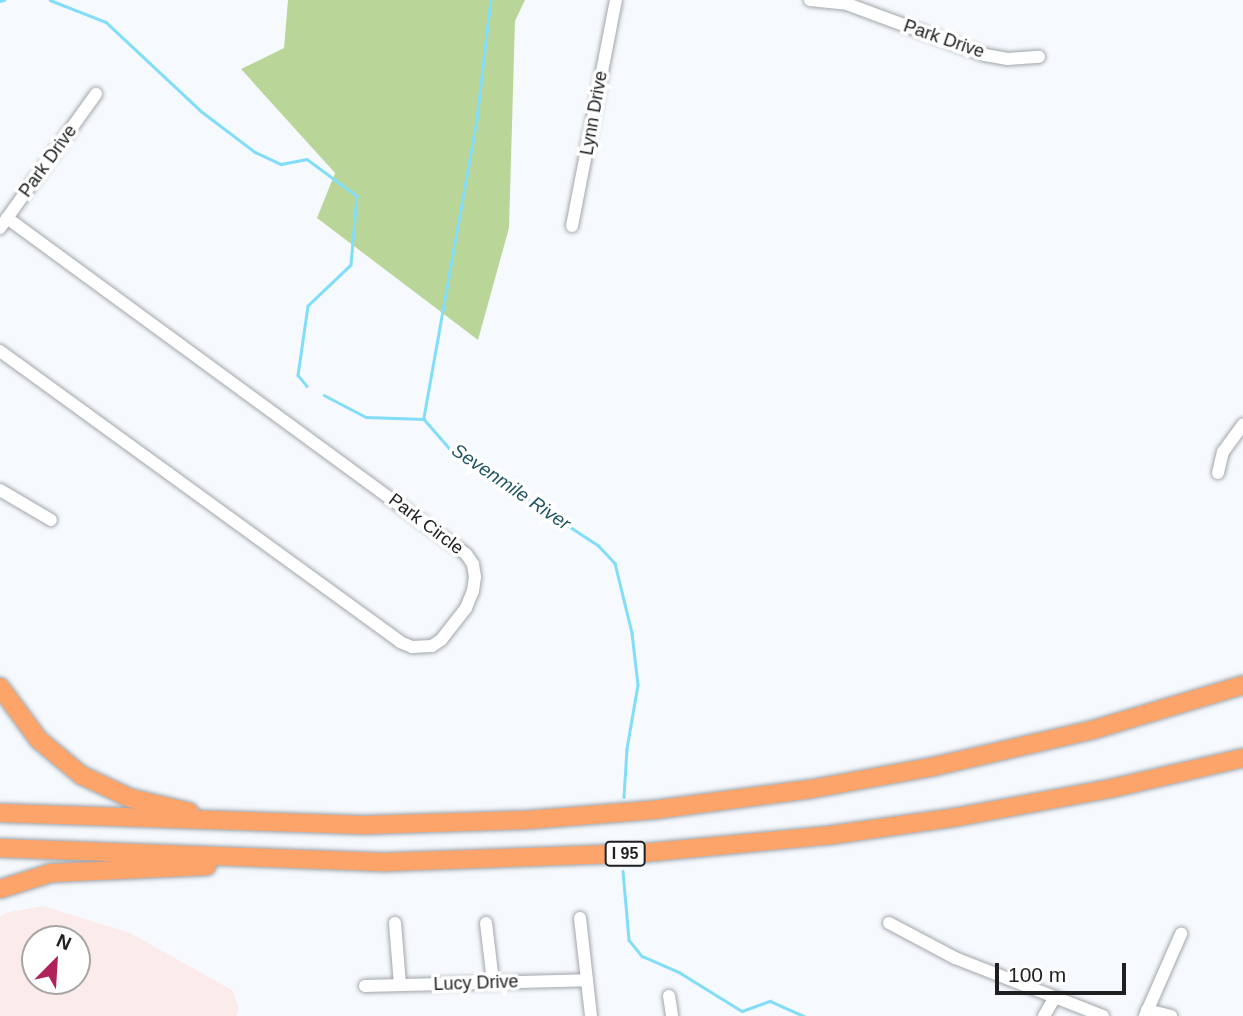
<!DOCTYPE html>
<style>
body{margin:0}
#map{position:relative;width:1243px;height:1016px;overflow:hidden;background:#f6fafe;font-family:Helvetica,sans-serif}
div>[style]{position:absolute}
.commercial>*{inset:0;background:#fbebeb}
.green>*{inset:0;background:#bad598}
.stream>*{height:2.5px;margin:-1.25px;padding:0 1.25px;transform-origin:1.25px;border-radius:1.25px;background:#82ddf8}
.roads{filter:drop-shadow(0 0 2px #a2a6ab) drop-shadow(0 0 2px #a2a6ab)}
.minor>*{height:12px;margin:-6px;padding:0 6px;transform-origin:6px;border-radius:6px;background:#fff}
.highway>*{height:18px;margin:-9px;padding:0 9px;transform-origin:9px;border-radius:9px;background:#fda46b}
span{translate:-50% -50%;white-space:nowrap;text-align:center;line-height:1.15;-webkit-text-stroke:7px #fff;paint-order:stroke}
.shield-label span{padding:2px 5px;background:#fff;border:2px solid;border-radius:5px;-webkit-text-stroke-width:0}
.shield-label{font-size:16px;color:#1d1f21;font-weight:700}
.street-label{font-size:18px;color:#1d1f21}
.water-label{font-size:19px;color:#1f5462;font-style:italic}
.north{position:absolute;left:21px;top:925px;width:70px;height:70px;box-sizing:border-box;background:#fff;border:2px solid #a5a5a6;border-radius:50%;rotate:24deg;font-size:19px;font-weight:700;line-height:28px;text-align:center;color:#1d1f21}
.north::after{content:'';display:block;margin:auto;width:24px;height:32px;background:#b0225c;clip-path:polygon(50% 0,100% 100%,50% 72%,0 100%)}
.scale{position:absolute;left:995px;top:963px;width:131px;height:32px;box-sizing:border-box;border:4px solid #1d1f21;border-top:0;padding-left:9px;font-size:21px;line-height:24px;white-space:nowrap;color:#1d1f21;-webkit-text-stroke:5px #fff;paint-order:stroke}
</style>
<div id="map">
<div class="commercial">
<i style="clip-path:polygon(evenodd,43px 906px,130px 933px,232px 990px,239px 1008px,236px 1016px,0 1016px,0 917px,5px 913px,43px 906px,35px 939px,77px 939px,77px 981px,35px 981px,35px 939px)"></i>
</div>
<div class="green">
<i style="clip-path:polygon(288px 0,525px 0,515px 21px,509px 228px,478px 340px,317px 218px,335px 173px,241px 69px,284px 48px)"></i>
</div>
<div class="stream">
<i style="left:50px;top:0;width:60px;rotate:21.4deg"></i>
<i style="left:106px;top:22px;width:130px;rotate:43.1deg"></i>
<i style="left:201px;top:111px;width:68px;rotate:37.2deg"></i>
<i style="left:255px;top:152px;width:29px;rotate:25deg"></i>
<i style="left:281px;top:164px;width:26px;rotate:-11deg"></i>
<i style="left:307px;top:159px;width:62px;rotate:36.5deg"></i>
<i style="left:357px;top:196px;width:69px;rotate:95deg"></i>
<i style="left:351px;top:265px;width:59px;rotate:136.4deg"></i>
<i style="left:308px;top:306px;width:70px;rotate:98.2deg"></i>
<i style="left:298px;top:375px;width:14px;rotate:51deg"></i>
<i style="left:491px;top:0;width:121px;rotate:96.7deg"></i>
<i style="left:477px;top:120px;width:304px;rotate:100.1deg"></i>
<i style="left:424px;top:419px;width:38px;rotate:49deg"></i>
<i style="left:449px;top:448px;width:178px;rotate:33.1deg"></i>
<i style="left:598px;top:545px;width:25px;rotate:47deg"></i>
<i style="left:615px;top:563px;width:72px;rotate:76.3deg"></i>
<i style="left:632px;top:633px;width:52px;rotate:83.4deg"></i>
<i style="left:638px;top:685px;width:65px;rotate:99.8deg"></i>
<i style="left:627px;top:749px;width:48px;rotate:93.6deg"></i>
<i style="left:0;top:1px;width:4px;rotate:-14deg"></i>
<i style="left:324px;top:395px;width:47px;rotate:27.6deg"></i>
<i style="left:366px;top:417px;width:58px;rotate:2deg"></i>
<i style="left:623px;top:871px;width:69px;rotate:85deg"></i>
<i style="left:629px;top:940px;width:21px;rotate:51deg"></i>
<i style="left:642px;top:956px;width:40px;rotate:23.4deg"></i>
<i style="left:679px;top:972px;width:74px;rotate:31.8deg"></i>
<i style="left:742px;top:1011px;width:30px;rotate:-20deg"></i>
<i style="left:770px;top:1001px;width:37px;rotate:24deg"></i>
</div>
<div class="roads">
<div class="minor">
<i style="left:810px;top:0;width:37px;rotate:6deg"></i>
<i style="left:847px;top:4px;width:147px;rotate:20.3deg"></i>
<i style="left:985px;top:55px;width:23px;rotate:10deg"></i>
<i style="left:1008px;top:59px;width:31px;rotate:-4deg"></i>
<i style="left:572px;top:226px;width:230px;rotate:-79deg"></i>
<i style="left:0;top:228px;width:165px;rotate:-54.4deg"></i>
<i style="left:0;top:351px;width:495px;rotate:36deg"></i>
<i style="left:400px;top:642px;width:13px;rotate:23deg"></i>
<i style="left:412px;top:647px;width:20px;rotate:-3deg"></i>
<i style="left:432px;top:646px;width:11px;rotate:-34deg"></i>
<i style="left:441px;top:640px;width:41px;rotate:-52deg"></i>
<i style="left:466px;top:608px;width:18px;rotate:-68deg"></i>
<i style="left:473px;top:591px;width:14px;rotate:-82deg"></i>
<i style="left:475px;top:577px;width:13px;rotate:-99deg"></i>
<i style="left:473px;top:564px;width:12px;rotate:-125deg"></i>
<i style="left:466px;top:554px;width:569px;rotate:-143.79deg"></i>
<i style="left:1218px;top:473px;width:22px;rotate:-77deg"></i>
<i style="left:1223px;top:452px;width:34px;rotate:-54deg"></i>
<i style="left:0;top:490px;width:59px;rotate:30.5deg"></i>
<i style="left:580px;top:918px;width:99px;rotate:83.6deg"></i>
<i style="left:395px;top:923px;width:62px;rotate:85.4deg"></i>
<i style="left:486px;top:923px;width:59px;rotate:83.2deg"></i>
<i style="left:889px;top:923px;width:75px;rotate:27.9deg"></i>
<i style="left:955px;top:958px;width:159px;rotate:21.4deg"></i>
<i style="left:365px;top:986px;width:222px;rotate:-1.5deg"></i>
<i style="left:669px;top:996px;width:20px;rotate:81deg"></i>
<i style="left:1147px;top:1010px;width:25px;rotate:14deg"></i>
<i style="left:1044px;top:1016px;width:22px;rotate:-60deg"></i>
<i style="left:1145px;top:1016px;width:90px;rotate:-66.3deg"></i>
</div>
<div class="highway">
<i style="left:0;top:687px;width:66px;rotate:53.7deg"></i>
<i style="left:39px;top:740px;width:55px;rotate:39.8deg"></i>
<i style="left:81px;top:775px;width:54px;rotate:25.1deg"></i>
<i style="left:130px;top:798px;width:61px;rotate:13.3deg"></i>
<i style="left:0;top:813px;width:364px;rotate:1.9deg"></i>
<i style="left:364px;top:825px;width:162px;rotate:-1.8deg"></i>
<i style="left:526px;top:820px;width:127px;rotate:-4.5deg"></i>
<i style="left:653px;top:810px;width:159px;rotate:-7.6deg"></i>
<i style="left:811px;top:789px;width:127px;rotate:-10.4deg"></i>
<i style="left:936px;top:766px;width:160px;rotate:-13deg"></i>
<i style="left:1092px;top:730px;width:158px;rotate:-16.6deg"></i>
<i style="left:0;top:848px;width:387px;rotate:2.1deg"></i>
<i style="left:387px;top:862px;width:255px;rotate:-2deg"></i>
<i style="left:642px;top:853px;width:190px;rotate:-5.4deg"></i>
<i style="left:831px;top:835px;width:127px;rotate:-8.1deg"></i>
<i style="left:957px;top:817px;width:159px;rotate:-10.5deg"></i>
<i style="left:1113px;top:788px;width:133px;rotate:-13deg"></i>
<i style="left:0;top:889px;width:53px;rotate:-17.4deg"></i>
<i style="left:51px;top:873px;width:156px;rotate:-2.6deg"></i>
</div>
</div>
<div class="shield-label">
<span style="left:625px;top:854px">I 95</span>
</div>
<div class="street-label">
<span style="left:944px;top:39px;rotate:19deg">Park Drive</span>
<span style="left:594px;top:113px;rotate:-80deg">Lynn Drive</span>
<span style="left:48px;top:161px;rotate:-54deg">Park Drive</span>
<span style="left:426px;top:524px;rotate:37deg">Park Circle</span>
<span style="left:476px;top:983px;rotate:-2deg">Lucy Drive</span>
</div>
<div class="water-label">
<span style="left:511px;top:487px;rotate:34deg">Sevenmile River</span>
</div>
<div class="north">N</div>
<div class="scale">100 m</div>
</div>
